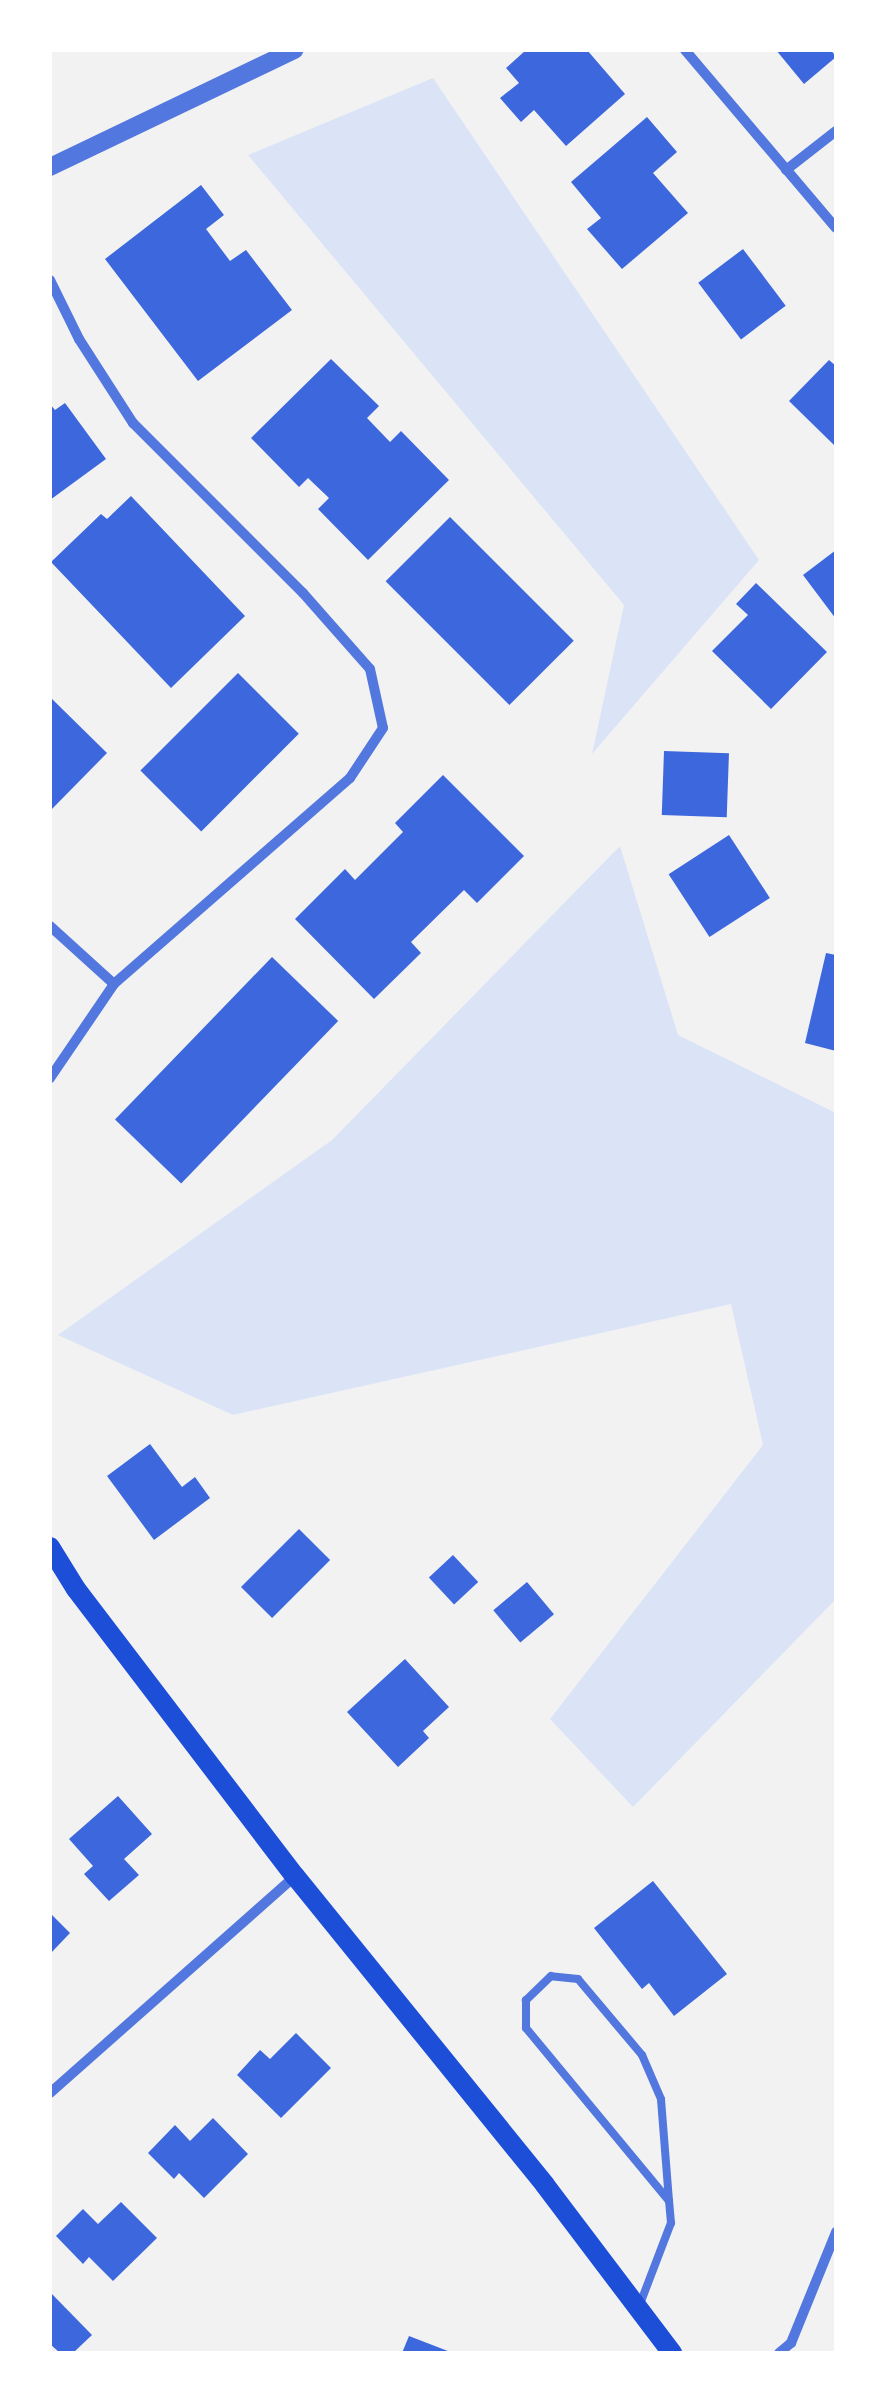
<!DOCTYPE html>
<style>
body{margin:0}
#map{position:relative;width:886px;height:2403px;overflow:hidden;background:#f2f2f2;font-family:"PT Sans Narrow",sans-serif}
div>[style]{position:absolute}
.green>*{inset:0;background:#dbe4f7}
.building>*{inset:0;background:#3d67dc;transform-origin:0 0}
.service>*{height:8px;margin:-4px;padding:0 4px;transform-origin:4px;border-radius:4px;background:#5277de}
.minor>*{height:10px;margin:-5px;padding:0 5px;transform-origin:5px;border-radius:5px;background:#5277de}
.tertiary>*{height:18px;margin:-9px;padding:0 9px;transform-origin:9px;border-radius:9px;background:#5277de}
.secondary>*{height:20px;margin:-10px;padding:0 10px;transform-origin:10px;border-radius:10px;background:#1d4ed8}
span{translate:-50% -50%;white-space:nowrap;text-align:center;line-height:1.15;-webkit-text-stroke:10px #fff;paint-order:stroke}
.frame{position:absolute;inset:0;border:52px solid #fff;pointer-events:none}
</style>
<div id="map">
<div class="green">
<i style="clip-path:polygon(433px 78px,759px 560px,592px 754px,624px 605px,248px 155px)"></i>
<i style="clip-path:polygon(620px 846px,678px 1035px,836px 1113px,836px 1599px,633px 1807px,550px 1719px,763px 1445px,731px 1304px,233px 1415px,58px 1335px,332px 1140px)"></i>
</div>
<div class="building">
<i style="clip-path:polygon(526px 50px,587px 50px,625px 94px,566px 146px,534px 110px,521px 122px,500px 98px,519px 83px,506px 68px)"></i>
<i style="clip-path:polygon(776px 50px,831px 50px,836px 57px,804px 84px)"></i>
<i style="clip-path:polygon(647px 117px,677px 152px,653px 173px,688px 213px,622px 269px,587px 229px,601px 218px,571px 182px)"></i>
<i style="clip-path:polygon(201px 185px,224px 215px,206px 229px,230px 261px,246px 250px,292px 310px,198px 381px,105px 259px)"></i>
<i style="left:743px;top:249px;width:71px;height:56px;rotate:53deg"></i>
<i style="clip-path:polygon(331px 359px,379px 406px,367px 418px,390px 442px,401px 431px,449px 480px,368px 560px,318px 509px,329px 498px,308px 478px,299px 487px,251px 438px)"></i>
<i style="clip-path:polygon(829px 360px,836px 366px,834px 445px,789px 401px)"></i>
<i style="clip-path:polygon(65px 403px,106px 459px,50px 500px,50px 404px,55px 410px)"></i>
<i style="clip-path:polygon(131px 496px,245px 616px,171px 688px,51px 562px,101px 514px,107px 519px)"></i>
<i style="left:450px;top:517px;width:175px;height:91px;rotate:45deg"></i>
<i style="clip-path:polygon(836px 550px,836px 619px,803px 575px)"></i>
<i style="clip-path:polygon(756px 583px,827px 652px,771px 709px,712px 651px,748px 615px,736px 604px)"></i>
<i style="left:238px;top:673px;width:86px;height:138px;rotate:45deg"></i>
<i style="clip-path:polygon(50px 697px,107px 753px,50px 811px)"></i>
<i style="left:664px;top:751px;width:65px;height:64px;rotate:2deg"></i>
<i style="clip-path:polygon(443px 775px,524px 856px,477px 903px,464px 890px,411px 942px,421px 953px,374px 999px,295px 919px,345px 869px,355px 880px,403px 832px,395px 823px)"></i>
<i style="left:729px;top:835px;width:75px;height:72px;rotate:57deg"></i>
<i style="clip-path:polygon(826px 953px,836px 955px,836px 1051px,805px 1043px)"></i>
<i style="left:272px;top:957px;width:92px;height:226px;rotate:44deg"></i>
<i style="clip-path:polygon(150px 1444px,182px 1487px,195px 1477px,210px 1498px,154px 1540px,107px 1476px)"></i>
<i style="left:299px;top:1529px;width:44px;height:82px;rotate:45deg"></i>
<i style="left:453px;top:1555px;width:37px;height:33px;rotate:47deg"></i>
<i style="left:527px;top:1582px;width:42px;height:44px;rotate:50deg"></i>
<i style="clip-path:polygon(405px 1659px,449px 1707px,423px 1731px,429px 1738px,398px 1767px,347px 1712px)"></i>
<i style="clip-path:polygon(118px 1796px,152px 1834px,124px 1859px,139px 1875px,109px 1901px,84px 1874px,93px 1866px,69px 1839px)"></i>
<i style="clip-path:polygon(653px 1881px,727px 1974px,674px 2016px,649px 1983px,642px 1989px,594px 1928px)"></i>
<i style="clip-path:polygon(50px 1913px,70px 1933px,50px 1954px)"></i>
<i style="clip-path:polygon(296px 2033px,331px 2068px,281px 2118px,237px 2075px,260px 2050px,270px 2059px)"></i>
<i style="clip-path:polygon(213px 2118px,248px 2154px,204px 2198px,179px 2173px,174px 2179px,148px 2153px,175px 2125px,190px 2141px)"></i>
<i style="clip-path:polygon(121px 2202px,157px 2238px,113px 2281px,89px 2257px,83px 2264px,56px 2236px,83px 2209px,98px 2224px)"></i>
<i style="clip-path:polygon(50px 2292px,92px 2335px,73px 2353px,60px 2353px,50px 2344px)"></i>
<i style="clip-path:polygon(409px 2336px,453px 2353px,402px 2353px)"></i>
</div>
<div class="service">
<i style="left:640px;top:2304px;width:87px;rotate:-69.1deg"></i>
<i style="left:671px;top:2223px;width:22px;rotate:-95deg"></i>
<i style="left:669px;top:2201px;width:102px;rotate:-94.5deg"></i>
<i style="left:661px;top:2099px;width:48px;rotate:-113.4deg"></i>
<i style="left:642px;top:2055px;width:99px;rotate:-130.1deg"></i>
<i style="left:578px;top:1979px;width:27px;rotate:-174deg"></i>
<i style="left:551px;top:1976px;width:35px;rotate:136deg"></i>
<i style="left:526px;top:2000px;width:28px;rotate:90deg"></i>
<i style="left:526px;top:2028px;width:224px;rotate:50.4deg"></i>
</div>
<div class="minor">
<i style="left:685px;top:50px;width:233px;rotate:49.7deg"></i>
<i style="left:786px;top:170px;width:63px;rotate:-38deg"></i>
<i style="left:50px;top:280px;width:66px;rotate:63.8deg"></i>
<i style="left:79px;top:339px;width:100px;rotate:57.3deg"></i>
<i style="left:133px;top:423px;width:240px;rotate:45deg"></i>
<i style="left:303px;top:593px;width:101px;rotate:48.6deg"></i>
<i style="left:370px;top:669px;width:60px;rotate:77.6deg"></i>
<i style="left:383px;top:728px;width:60px;rotate:123.4deg"></i>
<i style="left:350px;top:778px;width:313px;rotate:138.9deg"></i>
<i style="left:114px;top:984px;width:114px;rotate:124.2deg"></i>
<i style="left:50px;top:926px;width:86px;rotate:42.2deg"></i>
<i style="left:50px;top:2093px;width:327px;rotate:-41.5deg"></i>
<i style="left:779px;top:2353px;width:16px;rotate:-40deg"></i>
<i style="left:791px;top:2343px;width:120px;rotate:-67.9deg"></i>
</div>
<div class="tertiary">
<i style="left:50px;top:167px;width:271px;rotate:-25.6deg"></i>
</div>
<div class="secondary">
<i style="left:50px;top:1547px;width:49px;rotate:58.2deg"></i>
<i style="left:76px;top:1589px;width:361px;rotate:52.7deg"></i>
<i style="left:295px;top:1876px;width:397px;rotate:51deg"></i>
<i style="left:545px;top:2185px;width:211px;rotate:52.9deg"></i>
</div>
<div class="frame"></div>
</div>
